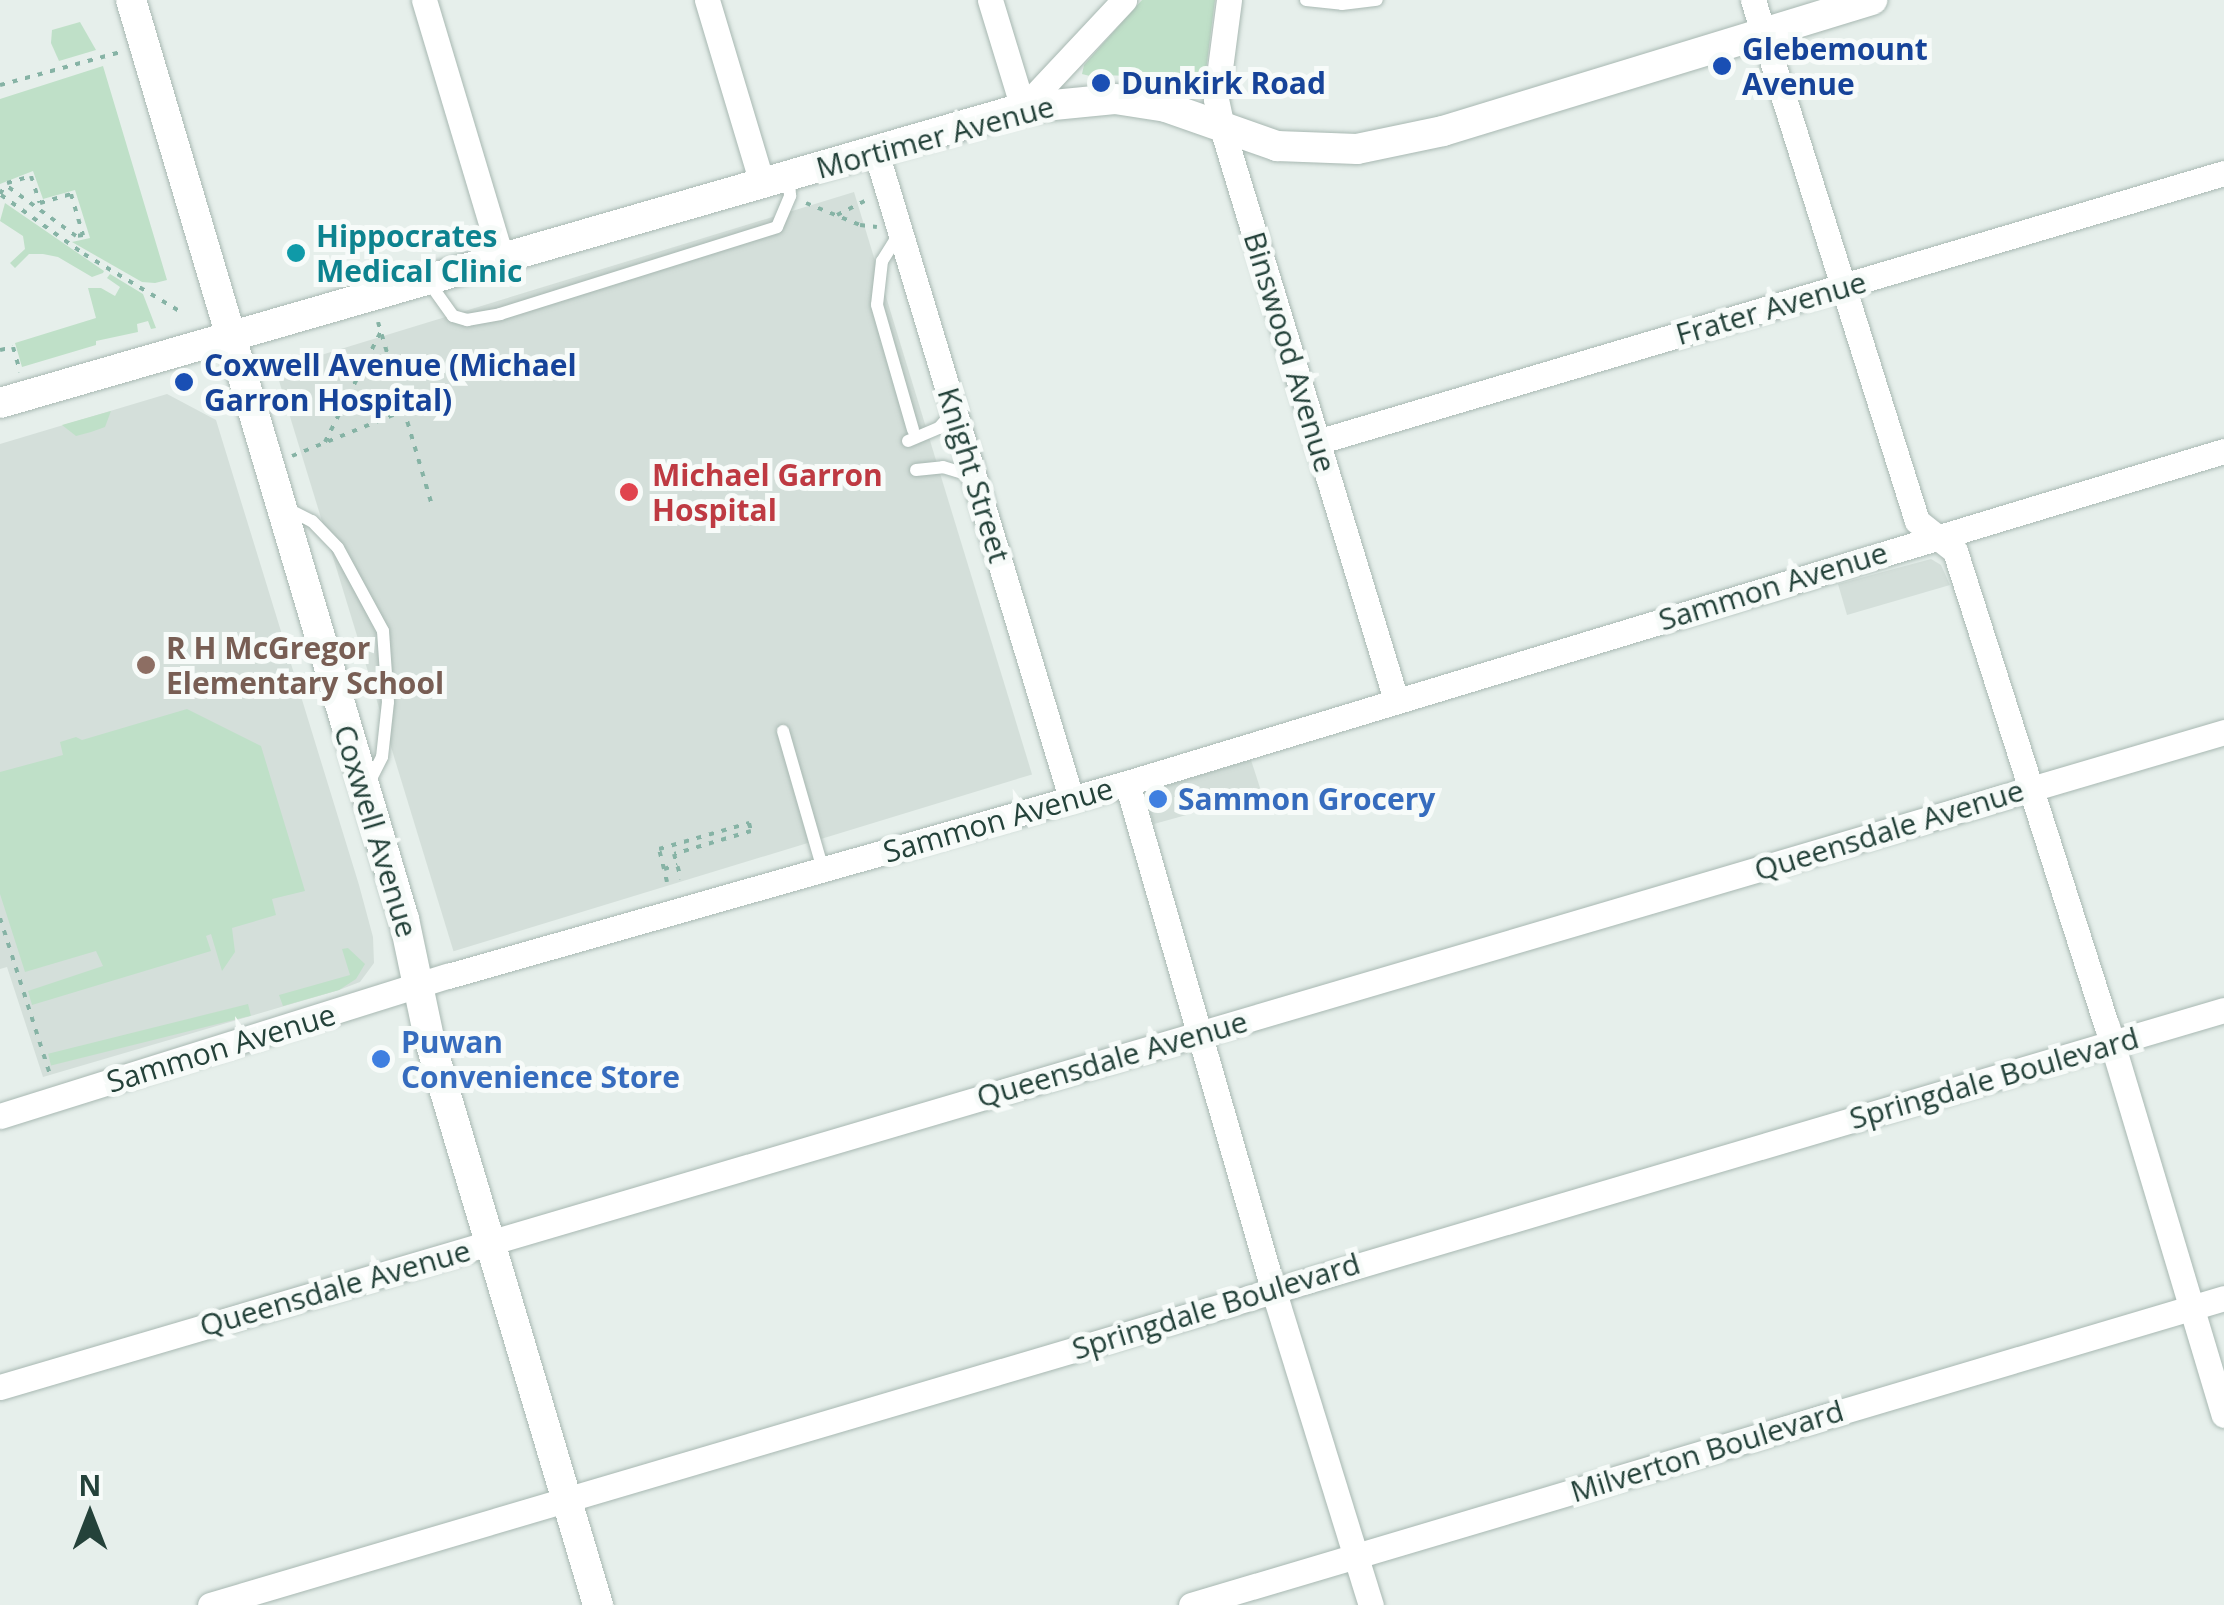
<!DOCTYPE html>
<style>
body{margin:0}
#map{position:relative;width:2224px;height:1605px;overflow:hidden;background:#e6efeb;font-family:"Open Sans",sans-serif}
div>[style]{position:absolute}
.built>*{inset:0;background:#d4dfda;transform-origin:0 0}
.green>*{inset:0;background:#bfe0c8;transform-origin:0 0}
.path>*{height:4px;margin-top:-2px;transform-origin:0;background:repeating-linear-gradient(90deg,#86b3a5 0 5px,transparent 0 13px)}
.roads{filter:drop-shadow(0 0 2px #a8b8b2) drop-shadow(0 0 2px #a8b8b2)}
.service>*{height:12px;margin:-6px;padding:0 6px;transform-origin:6px;border-radius:6px;background:#fff}
.minor>*{height:25px;margin:-12.5px;padding:0 12.5px;transform-origin:12.5px;border-radius:12.5px;background:#fff}
.tertiary>*{height:30px;margin:-15px;padding:0 15px;transform-origin:15px;border-radius:15px;background:#fff}
.secondary>*{height:30px;margin:-15px;padding:0 15px;transform-origin:15px;border-radius:15px;background:#fff}
.dots>*{width:28px;height:28px;translate:-50% -50%;box-sizing:border-box;border:5px solid #f7fbf9;border-radius:50%}
span{translate:-50% -50%;white-space:nowrap;text-align:center;line-height:1.15;-webkit-text-stroke:10px #f7fbf9;paint-order:stroke}
.transit-label{font-size:30px;color:#164399;font-weight:700}
.left{translate:0 -50%;text-align:left}
.street-label{font-size:30px;color:#24423a}
.culture-label{font-size:30px;color:#0d838f;font-weight:700}
.health-label{font-size:30px;color:#be3a42;font-weight:700}
.education-label{font-size:30px;color:#785e54;font-weight:700}
.shop-label{font-size:30px;color:#366cbe;font-weight:700}
.north{position:absolute;left:40px;top:1465px;width:100px;height:100px;-webkit-text-stroke:8px #f7fbf9;paint-order:stroke;rotate:0deg;font-size:28px;font-weight:700;line-height:40px;text-align:center;color:#24423a}
.north::after{content:'';display:block;margin:auto;width:35px;height:45px;background:#24423a;clip-path:polygon(50% 0,100% 100%,50% 72%,0 100%)}
</style>
<div id="map">
<div class="built">
<i style="left:854px;top:192px;width:609px;height:605px;rotate:73deg"></i>
<i style="clip-path:polygon(167px 394px,216px 420px,359px 885px,373px 937px,374px 963px,360px 982px,339px 990px,43px 1077px,7px 967px,0 969px,0 444px)"></i>
<i style="clip-path:polygon(1931px 559px,1941px 565px,1950px 585px,1847px 615px,1838px 584px)"></i>
<i style="clip-path:polygon(1251px 760px,1262px 794px,1154px 824px,1147px 802px,1154px 789px)"></i>
</div>
<div class="green">
<i style="clip-path:polygon(1142px 0,1215px 0,1205px 78px,1197px 89px,1128px 76px,1103px 75px,1102px 79px,1082px 74px,1084px 65px)"></i>
<i style="clip-path:polygon(80px 22px,96px 50px,59px 61px,51px 43px,52px 30px)"></i>
<i style="clip-path:polygon(103px 66px,167px 280px,155px 283px,142px 282px,72px 242px,90px 238px,75px 190px,43px 199px,33px 171px,0 184px,0 99px)"></i>
<i style="clip-path:polygon(5px 203px,104px 271px,103px 273px,92px 277px,58px 257px,43px 254px,29px 254px,15px 268px,10px 263px,25px 249px,23px 236px,0 221px)"></i>
<i style="clip-path:polygon(110px 274px,143px 294px,156px 328px,151px 329px,148px 321px,137px 324px,138px 332px,96px 341px,96px 345px,22px 367px,15px 343px,96px 318px,88px 288px,101px 288px,115px 296px,120px 287px,107px 278px)"></i>
<i style="clip-path:polygon(111px 411px,105px 427px,91px 432px,76px 436px,62px 425px)"></i>
<i style="clip-path:polygon(187px 709px,261px 746px,305px 891px,272px 899px,276px 915px,232px 928px,235px 952px,222px 971px,211px 934px,206px 936px,211px 951px,32px 1005px,28px 991px,103px 966px,96px 951px,25px 972px,0 894px,0 772px,63px 755px,60px 742px,76px 737px,82px 740px)"></i>
<i style="clip-path:polygon(348px 948px,365px 964px,356px 979px,339px 990px,283px 1006px,279px 995px,350px 975px,342px 949px)"></i>
<i style="left:248px;top:1004px;width:12px;height:206px;rotate:76deg"></i>
</div>
<div class="path">
<i style="left:0;top:85px;width:125px;rotate:-15.3deg"></i>
<i style="left:0;top:194px;width:13px;rotate:-58deg"></i>
<i style="left:7px;top:183px;width:25px;rotate:-16deg"></i>
<i style="left:31px;top:176px;width:28px;rotate:72deg"></i>
<i style="left:40px;top:203px;width:32px;rotate:-16deg"></i>
<i style="left:71px;top:194px;width:43px;rotate:73.7deg"></i>
<i style="left:83px;top:235px;width:7px;rotate:172deg"></i>
<i style="left:76px;top:236px;width:85px;rotate:-144.1deg"></i>
<i style="left:1px;top:195px;width:102px;rotate:35.4deg"></i>
<i style="left:84px;top:254px;width:113px;rotate:30.9deg"></i>
<i style="left:806px;top:203px;width:58px;rotate:22.2deg"></i>
<i style="left:860px;top:225px;width:17px;rotate:7deg"></i>
<i style="left:837px;top:215px;width:31px;rotate:-27deg"></i>
<i style="left:378px;top:322px;width:192px;rotate:73.6deg"></i>
<i style="left:0;top:350px;width:13px;rotate:-13deg"></i>
<i style="left:13px;top:347px;width:26px;rotate:74deg"></i>
<i style="left:325px;top:442px;width:124px;rotate:-63.2deg"></i>
<i style="left:292px;top:456px;width:120px;rotate:-22.1deg"></i>
<i style="left:664px;top:869px;width:21px;rotate:-104deg"></i>
<i style="left:659px;top:849px;width:94px;rotate:-16.1deg"></i>
<i style="left:749px;top:823px;width:8px;rotate:76deg"></i>
<i style="left:751px;top:831px;width:80px;rotate:163.4deg"></i>
<i style="left:674px;top:854px;width:26px;rotate:74deg"></i>
<i style="left:667px;top:882px;width:13px;rotate:-103deg"></i>
<i style="left:664px;top:869px;width:14px;rotate:-17deg"></i>
<i style="left:0;top:918px;width:165px;rotate:72.3deg"></i>
</div>
<div class="roads">
<div class="service">
<i style="left:1306px;top:0;width:36px;rotate:6deg"></i>
<i style="left:1342px;top:4px;width:35px;rotate:-7deg"></i>
<i style="left:899px;top:234px;width:32px;rotate:122deg"></i>
<i style="left:882px;top:261px;width:44px;rotate:96.5deg"></i>
<i style="left:877px;top:305px;width:130px;rotate:73.9deg"></i>
<i style="left:428px;top:281px;width:43px;rotate:54.5deg"></i>
<i style="left:453px;top:316px;width:15px;rotate:16deg"></i>
<i style="left:467px;top:320px;width:34px;rotate:-10deg"></i>
<i style="left:500px;top:314px;width:290px;rotate:-17.4deg"></i>
<i style="left:777px;top:227px;width:34px;rotate:-67deg"></i>
<i style="left:790px;top:196px;width:19px;rotate:-93deg"></i>
<i style="left:908px;top:441px;width:34px;rotate:-23deg"></i>
<i style="left:939px;top:428px;width:21px;rotate:-49deg"></i>
<i style="left:916px;top:470px;width:27px;rotate:-6deg"></i>
<i style="left:943px;top:467px;width:30px;rotate:17deg"></i>
<i style="left:284px;top:507px;width:31px;rotate:27deg"></i>
<i style="left:312px;top:521px;width:37px;rotate:46deg"></i>
<i style="left:338px;top:548px;width:94px;rotate:61.5deg"></i>
<i style="left:383px;top:631px;width:71px;rotate:86deg"></i>
<i style="left:388px;top:702px;width:55px;rotate:96.2deg"></i>
<i style="left:382px;top:757px;width:30px;rotate:117deg"></i>
<i style="left:783px;top:731px;width:145px;rotate:73.9deg"></i>
</div>
<div class="minor">
<i style="left:424px;top:0;width:268px;rotate:73.3deg"></i>
<i style="left:707px;top:0;width:191px;rotate:73.3deg"></i>
<i style="left:990px;top:0;width:113px;rotate:73deg"></i>
<i style="left:1023px;top:108px;width:148px;rotate:-46.9deg"></i>
<i style="left:1229px;top:0;width:100px;rotate:97.5deg"></i>
<i style="left:1216px;top:99px;width:30px;rotate:78deg"></i>
<i style="left:1222px;top:128px;width:598px;rotate:73.08deg"></i>
<i style="left:1753px;top:0;width:546px;rotate:72.53deg"></i>
<i style="left:1917px;top:521px;width:48px;rotate:38.3deg"></i>
<i style="left:1955px;top:551px;width:499px;rotate:72.3deg"></i>
<i style="left:2107px;top:1026px;width:406px;rotate:73.3deg"></i>
<i style="left:876px;top:152px;width:675px;rotate:73.2deg"></i>
<i style="left:1317px;top:442px;width:946px;rotate:-16.52deg"></i>
<i style="left:1127px;top:783px;width:527px;rotate:73.91deg"></i>
<i style="left:1273px;top:1289px;width:331px;rotate:72.8deg"></i>
<i style="left:0;top:1116px;width:469px;rotate:-17.4deg"></i>
<i style="left:448px;top:976px;width:706px;rotate:-15.87deg"></i>
<i style="left:1127px;top:783px;width:1146px;rotate:-16.84deg"></i>
<i style="left:0;top:1387px;width:2318px;rotate:-16.41deg"></i>
<i style="left:210px;top:1605px;width:2100px;rotate:-16.46deg"></i>
<i style="left:1191px;top:1605px;width:1078px;rotate:-16.55deg"></i>
</div>
<div class="tertiary">
<i style="left:0;top:403px;width:1065px;rotate:-16.09deg"></i>
<i style="left:1023px;top:108px;width:92px;rotate:-5.6deg"></i>
<i style="left:1115px;top:99px;width:52px;rotate:8.9deg"></i>
<i style="left:1166px;top:107px;width:118px;rotate:19.4deg"></i>
<i style="left:1277px;top:146px;width:80px;rotate:2.1deg"></i>
<i style="left:1357px;top:149px;width:88px;rotate:-11.8deg"></i>
<i style="left:1443px;top:131px;width:449px;rotate:-17deg"></i>
</div>
<div class="secondary">
<i style="left:131px;top:0;width:959px;rotate:73.46deg"></i>
<i style="left:404px;top:919px;width:122px;rotate:78.1deg"></i>
<i style="left:429px;top:1038px;width:592px;rotate:73.4deg"></i>
</div>
</div>
<div class="dots">
<i style="left:1722px;top:66px;background:#1a4fb4"></i>
<i style="left:1101px;top:83px;background:#1a4fb4"></i>
<i style="left:296px;top:253px;background:#0f9aa8"></i>
<i style="left:184px;top:382px;background:#1a4fb4"></i>
<i style="left:629px;top:492px;background:#e0444e"></i>
<i style="left:146px;top:665px;background:#8d6e63"></i>
<i style="left:1158px;top:799px;background:#3f7fe0"></i>
<i style="left:381px;top:1059px;background:#3f7fe0"></i>
</div>
<div class="transit-label">
<span class="left" style="left:1742px;top:66px">Glebemount<br>Avenue</span>
<span class="left" style="left:1121px;top:83px">Dunkirk Road</span>
<span class="left" style="left:204px;top:382px">Coxwell Avenue (Michael<br>Garron Hospital)</span>
</div>
<div class="street-label">
<span style="left:935px;top:137px;rotate:-15deg">Mortimer Avenue</span>
<span style="left:1771px;top:308px;rotate:-16deg">Frater Avenue</span>
<span style="left:1290px;top:352px;rotate:73deg">Binswood Avenue</span>
<span style="left:974px;top:475px;rotate:73deg">Knight Street</span>
<span style="left:1773px;top:586px;rotate:-17deg">Sammon Avenue</span>
<span style="left:998px;top:820px;rotate:-16deg">Sammon Avenue</span>
<span style="left:1889px;top:830px;rotate:-17deg">Queensdale Avenue</span>
<span style="left:376px;top:831px;rotate:73deg">Coxwell Avenue</span>
<span style="left:221px;top:1048px;rotate:-17deg">Sammon Avenue</span>
<span style="left:1112px;top:1059px;rotate:-16deg">Queensdale Avenue</span>
<span style="left:1994px;top:1078px;rotate:-16deg">Springdale Boulevard</span>
<span style="left:335px;top:1288px;rotate:-16deg">Queensdale Avenue</span>
<span style="left:1216px;top:1306px;rotate:-17deg">Springdale Boulevard</span>
<span style="left:1707px;top:1451px;rotate:-17deg">Milverton Boulevard</span>
</div>
<div class="culture-label">
<span class="left" style="left:316px;top:253px">Hippocrates<br>Medical Clinic</span>
</div>
<div class="health-label">
<span class="left" style="left:652px;top:492px">Michael Garron<br>Hospital</span>
</div>
<div class="education-label">
<span class="left" style="left:166px;top:665px">R H McGregor<br>Elementary School</span>
</div>
<div class="shop-label">
<span class="left" style="left:1178px;top:799px">Sammon Grocery</span>
<span class="left" style="left:401px;top:1059px">Puwan<br>Convenience Store</span>
</div>
<div class="north">N</div>
</div>
